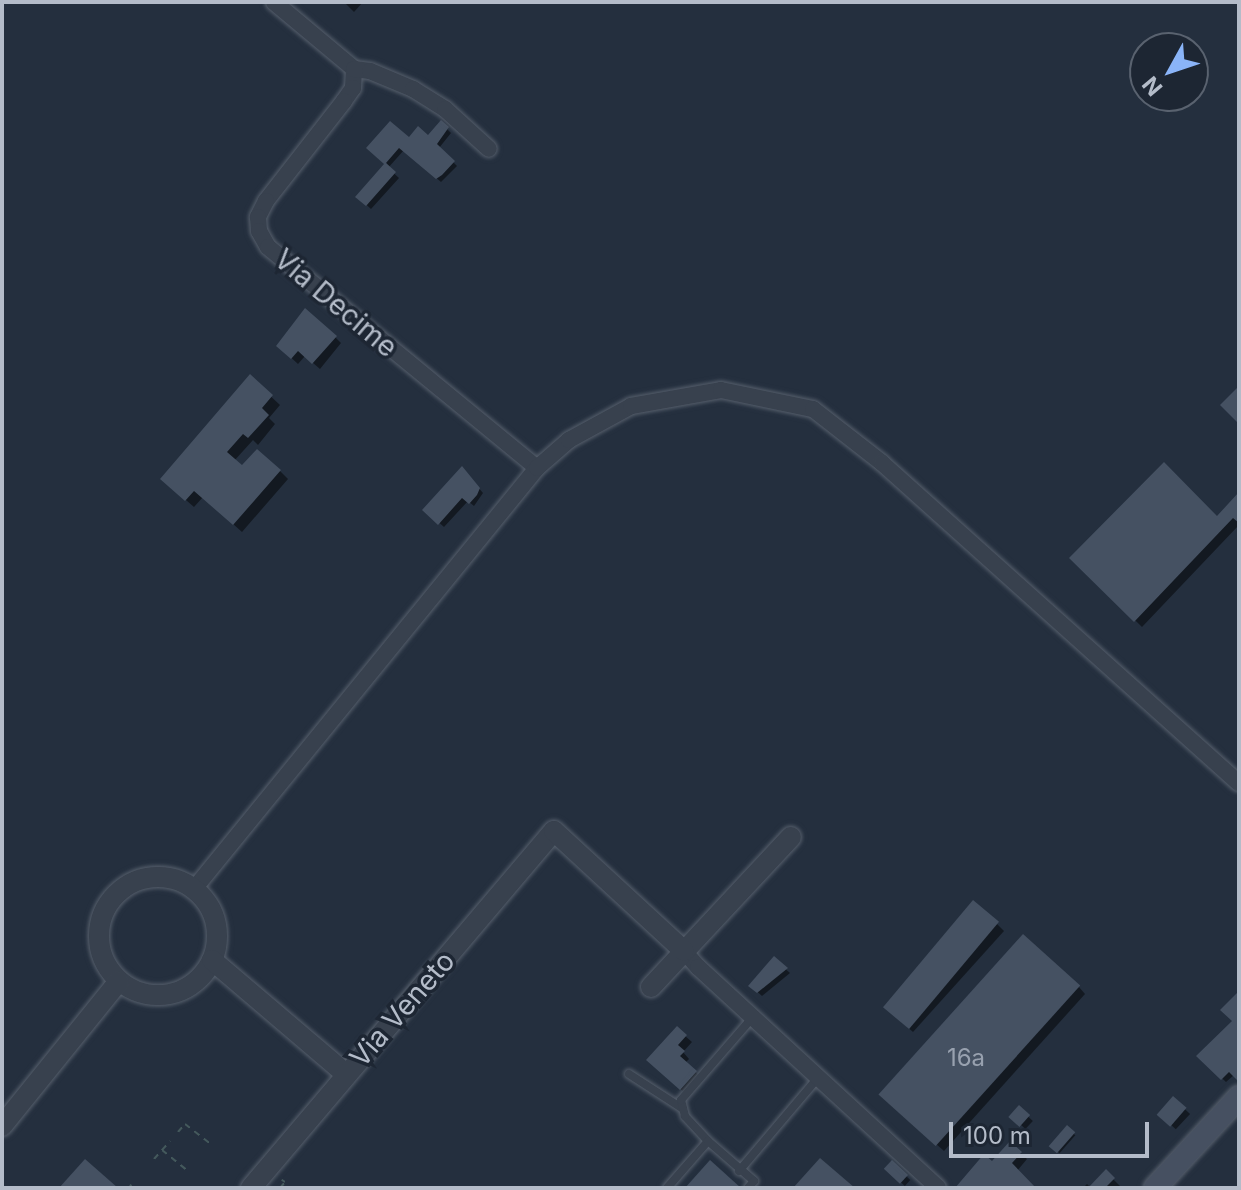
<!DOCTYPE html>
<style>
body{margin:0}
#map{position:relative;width:1241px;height:1190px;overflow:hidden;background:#242f3e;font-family:Inter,sans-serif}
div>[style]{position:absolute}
.shadow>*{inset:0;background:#0007;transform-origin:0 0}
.building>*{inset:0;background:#455162;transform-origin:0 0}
.path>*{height:2px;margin-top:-1px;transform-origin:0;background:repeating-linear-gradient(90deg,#44595c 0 6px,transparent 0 12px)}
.roads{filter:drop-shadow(0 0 2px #565f6c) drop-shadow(0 0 2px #565f6c)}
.service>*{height:8px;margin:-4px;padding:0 4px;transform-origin:4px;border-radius:4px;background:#38414e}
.minor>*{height:16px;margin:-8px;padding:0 8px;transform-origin:8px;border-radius:8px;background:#38414e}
.tertiary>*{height:20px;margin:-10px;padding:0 10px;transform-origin:10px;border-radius:10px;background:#38414e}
.tertiary>.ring{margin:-10px;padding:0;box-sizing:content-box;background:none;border:20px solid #38414e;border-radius:50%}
.secondary>*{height:22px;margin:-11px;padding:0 11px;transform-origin:11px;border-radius:11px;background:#465061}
span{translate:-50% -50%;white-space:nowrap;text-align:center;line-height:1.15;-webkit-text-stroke:7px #1d2633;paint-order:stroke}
.number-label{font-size:24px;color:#98a1af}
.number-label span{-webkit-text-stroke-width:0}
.street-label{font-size:28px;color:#b4bcc9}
.frame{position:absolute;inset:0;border:4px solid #b4bcc9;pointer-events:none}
.north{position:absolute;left:1129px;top:32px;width:80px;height:80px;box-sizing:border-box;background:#1d2633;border:2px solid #59626f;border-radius:50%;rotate:230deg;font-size:22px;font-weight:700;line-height:32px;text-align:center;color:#b4bcc9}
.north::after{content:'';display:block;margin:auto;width:28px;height:36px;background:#8ab4f8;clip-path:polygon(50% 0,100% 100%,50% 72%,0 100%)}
.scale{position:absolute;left:949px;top:1122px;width:200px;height:36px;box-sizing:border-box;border:4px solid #b4bcc9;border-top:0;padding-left:10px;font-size:24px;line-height:28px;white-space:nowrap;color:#b4bcc9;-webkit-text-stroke:6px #1d2633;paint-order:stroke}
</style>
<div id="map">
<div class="shadow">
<i style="clip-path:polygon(344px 2px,363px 2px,354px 12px)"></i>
<i style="clip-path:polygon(441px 123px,451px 133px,439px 148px,457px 166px,441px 182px,404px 150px,388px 168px,399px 178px,371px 209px,358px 197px,387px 164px,369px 148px,428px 138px)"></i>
<i style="clip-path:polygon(335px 337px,341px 343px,320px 369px,305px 356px,298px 364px,285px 352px)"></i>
<i style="clip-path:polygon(250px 377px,280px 405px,269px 418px,275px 424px,258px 445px,253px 440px,234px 461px,242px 468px,280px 471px,288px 479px,242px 532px,203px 497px,194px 507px,171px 487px)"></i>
<i style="clip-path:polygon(466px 473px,483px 493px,474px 506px,468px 501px,444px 527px,425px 510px)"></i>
<i style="clip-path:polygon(1239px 495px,1239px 525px,1142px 627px,1072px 558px,1217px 518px)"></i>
<i style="clip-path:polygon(997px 924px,1004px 931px,913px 1032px,889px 1011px)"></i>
<i style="clip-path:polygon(774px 959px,790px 973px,762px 996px,751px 986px)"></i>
<i style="clip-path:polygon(1079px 987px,1085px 994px,944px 1151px,888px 1101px)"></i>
<i style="clip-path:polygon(1239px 995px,1239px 1079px,1234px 1075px,1226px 1082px,1199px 1056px,1234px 1021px)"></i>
<i style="clip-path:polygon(677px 1029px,692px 1042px,683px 1052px,689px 1059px,685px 1063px,702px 1078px,687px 1095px,655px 1066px)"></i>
<i style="left:1174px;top:1099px;width:22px;height:21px;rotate:43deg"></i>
<i style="left:1019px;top:1108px;width:19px;height:11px;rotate:43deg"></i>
<i style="left:1067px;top:1128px;width:11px;height:24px;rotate:41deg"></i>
<i style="clip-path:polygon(1010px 1144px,1027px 1159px,1017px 1171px,1035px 1188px,956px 1188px,993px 1163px)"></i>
<i style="left:892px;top:1163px;width:25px;height:8px;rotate:43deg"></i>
<i style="clip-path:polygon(1106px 1172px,1120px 1186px,1118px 1188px,1083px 1188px,1087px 1184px,1091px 1188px)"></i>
</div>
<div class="building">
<i style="clip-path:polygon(441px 120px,449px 127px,437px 144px,455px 161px,442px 175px,436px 179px,399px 148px,386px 163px,396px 172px,366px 206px,355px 197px,384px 164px,366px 148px,390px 121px,409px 137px,418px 126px,428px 135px)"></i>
<i style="clip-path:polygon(305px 308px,337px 336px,312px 364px,298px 351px,291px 359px,276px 346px)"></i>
<i style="clip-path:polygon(250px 374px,273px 395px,262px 408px,269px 415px,248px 438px,243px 434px,227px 452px,242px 465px,257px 449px,281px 470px,233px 525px,194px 491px,185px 501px,160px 479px)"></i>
<i style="clip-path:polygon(1239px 386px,1239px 424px,1220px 405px)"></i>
<i style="clip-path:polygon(1164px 462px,1217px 516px,1239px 492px,1239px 523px,1233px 518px,1134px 622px,1069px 558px)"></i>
<i style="clip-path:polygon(462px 466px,480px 488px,477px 495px,469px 504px,462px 498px,438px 525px,422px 510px)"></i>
<i style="left:973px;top:900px;width:34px;height:140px;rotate:40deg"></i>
<i style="left:1023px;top:934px;width:77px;height:216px;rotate:42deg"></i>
<i style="clip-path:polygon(774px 956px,788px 968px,757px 993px,748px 986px)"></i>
<i style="clip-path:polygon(1239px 991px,1239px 1082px,1229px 1072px,1221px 1080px,1196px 1056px,1232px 1021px,1220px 1010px)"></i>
<i style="clip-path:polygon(677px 1026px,687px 1035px,678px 1045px,685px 1051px,680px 1056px,697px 1071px,680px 1090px,646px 1060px)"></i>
<i style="left:1173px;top:1096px;width:18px;height:25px;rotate:41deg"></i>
<i style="left:1019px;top:1105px;width:15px;height:16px;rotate:42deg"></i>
<i style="left:1067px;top:1125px;width:11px;height:28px;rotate:41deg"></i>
<i style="clip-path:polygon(1010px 1141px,1022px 1152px,1012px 1163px,1036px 1188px,955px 1188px,984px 1154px,992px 1161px)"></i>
<i style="clip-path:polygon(820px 1158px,855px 1188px,793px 1188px)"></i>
<i style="clip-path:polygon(85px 1159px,118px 1188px,59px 1188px)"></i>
<i style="clip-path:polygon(710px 1160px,741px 1188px,685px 1188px)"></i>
<i style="left:892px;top:1160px;width:22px;height:12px;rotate:43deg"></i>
<i style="clip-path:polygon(1106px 1169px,1115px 1178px,1105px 1188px,1088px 1188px)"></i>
</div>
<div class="path">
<i style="left:178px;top:1132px;width:11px;rotate:-49deg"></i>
<i style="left:185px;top:1124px;width:31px;rotate:38deg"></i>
<i style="left:162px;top:1150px;width:32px;rotate:39deg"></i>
<i style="left:154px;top:1159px;width:24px;rotate:-48deg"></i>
<i style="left:129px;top:1188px;width:4px;rotate:-56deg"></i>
<i style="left:280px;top:1188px;width:8px;rotate:-50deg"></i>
<i style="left:285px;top:1182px;width:4px;rotate:-146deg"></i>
</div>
<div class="roads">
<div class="service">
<i style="left:629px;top:1074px;width:64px;rotate:32.9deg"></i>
<i style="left:708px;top:1141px;width:34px;rotate:-133deg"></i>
<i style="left:685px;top:1116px;width:16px;rotate:-104deg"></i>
<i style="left:681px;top:1100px;width:108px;rotate:-49.1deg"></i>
<i style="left:739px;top:1171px;width:122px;rotate:-49.7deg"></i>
<i style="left:667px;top:1188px;width:62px;rotate:-48.9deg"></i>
<i style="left:708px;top:1141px;width:61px;rotate:41deg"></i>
<i style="left:754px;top:1181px;width:9px;rotate:131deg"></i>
</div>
<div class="minor">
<i style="left:274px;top:2px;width:104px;rotate:39.9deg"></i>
<i style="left:354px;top:69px;width:19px;rotate:93deg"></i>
<i style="left:353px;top:88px;width:16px;rotate:125deg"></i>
<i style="left:344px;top:101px;width:127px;rotate:128deg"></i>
<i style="left:266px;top:201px;width:18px;rotate:117deg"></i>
<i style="left:258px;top:217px;width:14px;rotate:86deg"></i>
<i style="left:259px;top:231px;width:18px;rotate:61deg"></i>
<i style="left:268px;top:247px;width:348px;rotate:39.4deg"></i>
<i style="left:354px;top:69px;width:16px;rotate:7deg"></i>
<i style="left:370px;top:71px;width:47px;rotate:22.7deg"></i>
<i style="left:413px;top:89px;width:38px;rotate:32deg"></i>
<i style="left:445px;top:109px;width:59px;rotate:42.3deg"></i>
<i style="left:194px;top:889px;width:543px;rotate:-50.83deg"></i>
<i style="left:537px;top:468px;width:43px;rotate:-41.2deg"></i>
<i style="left:569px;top:440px;width:71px;rotate:-28.7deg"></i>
<i style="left:631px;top:406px;width:91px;rotate:-10.1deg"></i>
<i style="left:721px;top:390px;width:94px;rotate:11.7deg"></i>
<i style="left:813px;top:409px;width:88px;rotate:38deg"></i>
<i style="left:882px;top:463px;width:479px;rotate:41.9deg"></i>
<i style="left:683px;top:950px;width:23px;rotate:49deg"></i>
<i style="left:698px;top:967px;width:326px;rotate:42.6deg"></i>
</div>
<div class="tertiary">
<i class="ring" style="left:99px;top:877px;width:98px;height:98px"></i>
<i style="left:212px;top:960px;width:176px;rotate:40.4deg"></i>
<i style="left:651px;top:987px;width:205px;rotate:-47deg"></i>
<i style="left:2px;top:1126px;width:186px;rotate:-51.1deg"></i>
<i style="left:251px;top:1188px;width:468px;rotate:-49.7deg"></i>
<i style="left:554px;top:831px;width:176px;rotate:42.7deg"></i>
</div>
<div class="secondary">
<i style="left:1155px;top:1188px;width:124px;rotate:-47.3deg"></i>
</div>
</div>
<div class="number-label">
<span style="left:966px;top:1058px">16a</span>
</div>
<div class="street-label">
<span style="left:336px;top:303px;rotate:40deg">Via Decime</span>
<span style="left:402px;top:1009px;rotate:-49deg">Via Veneto</span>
</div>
<div class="frame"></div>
<div class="north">N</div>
<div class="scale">100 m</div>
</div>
